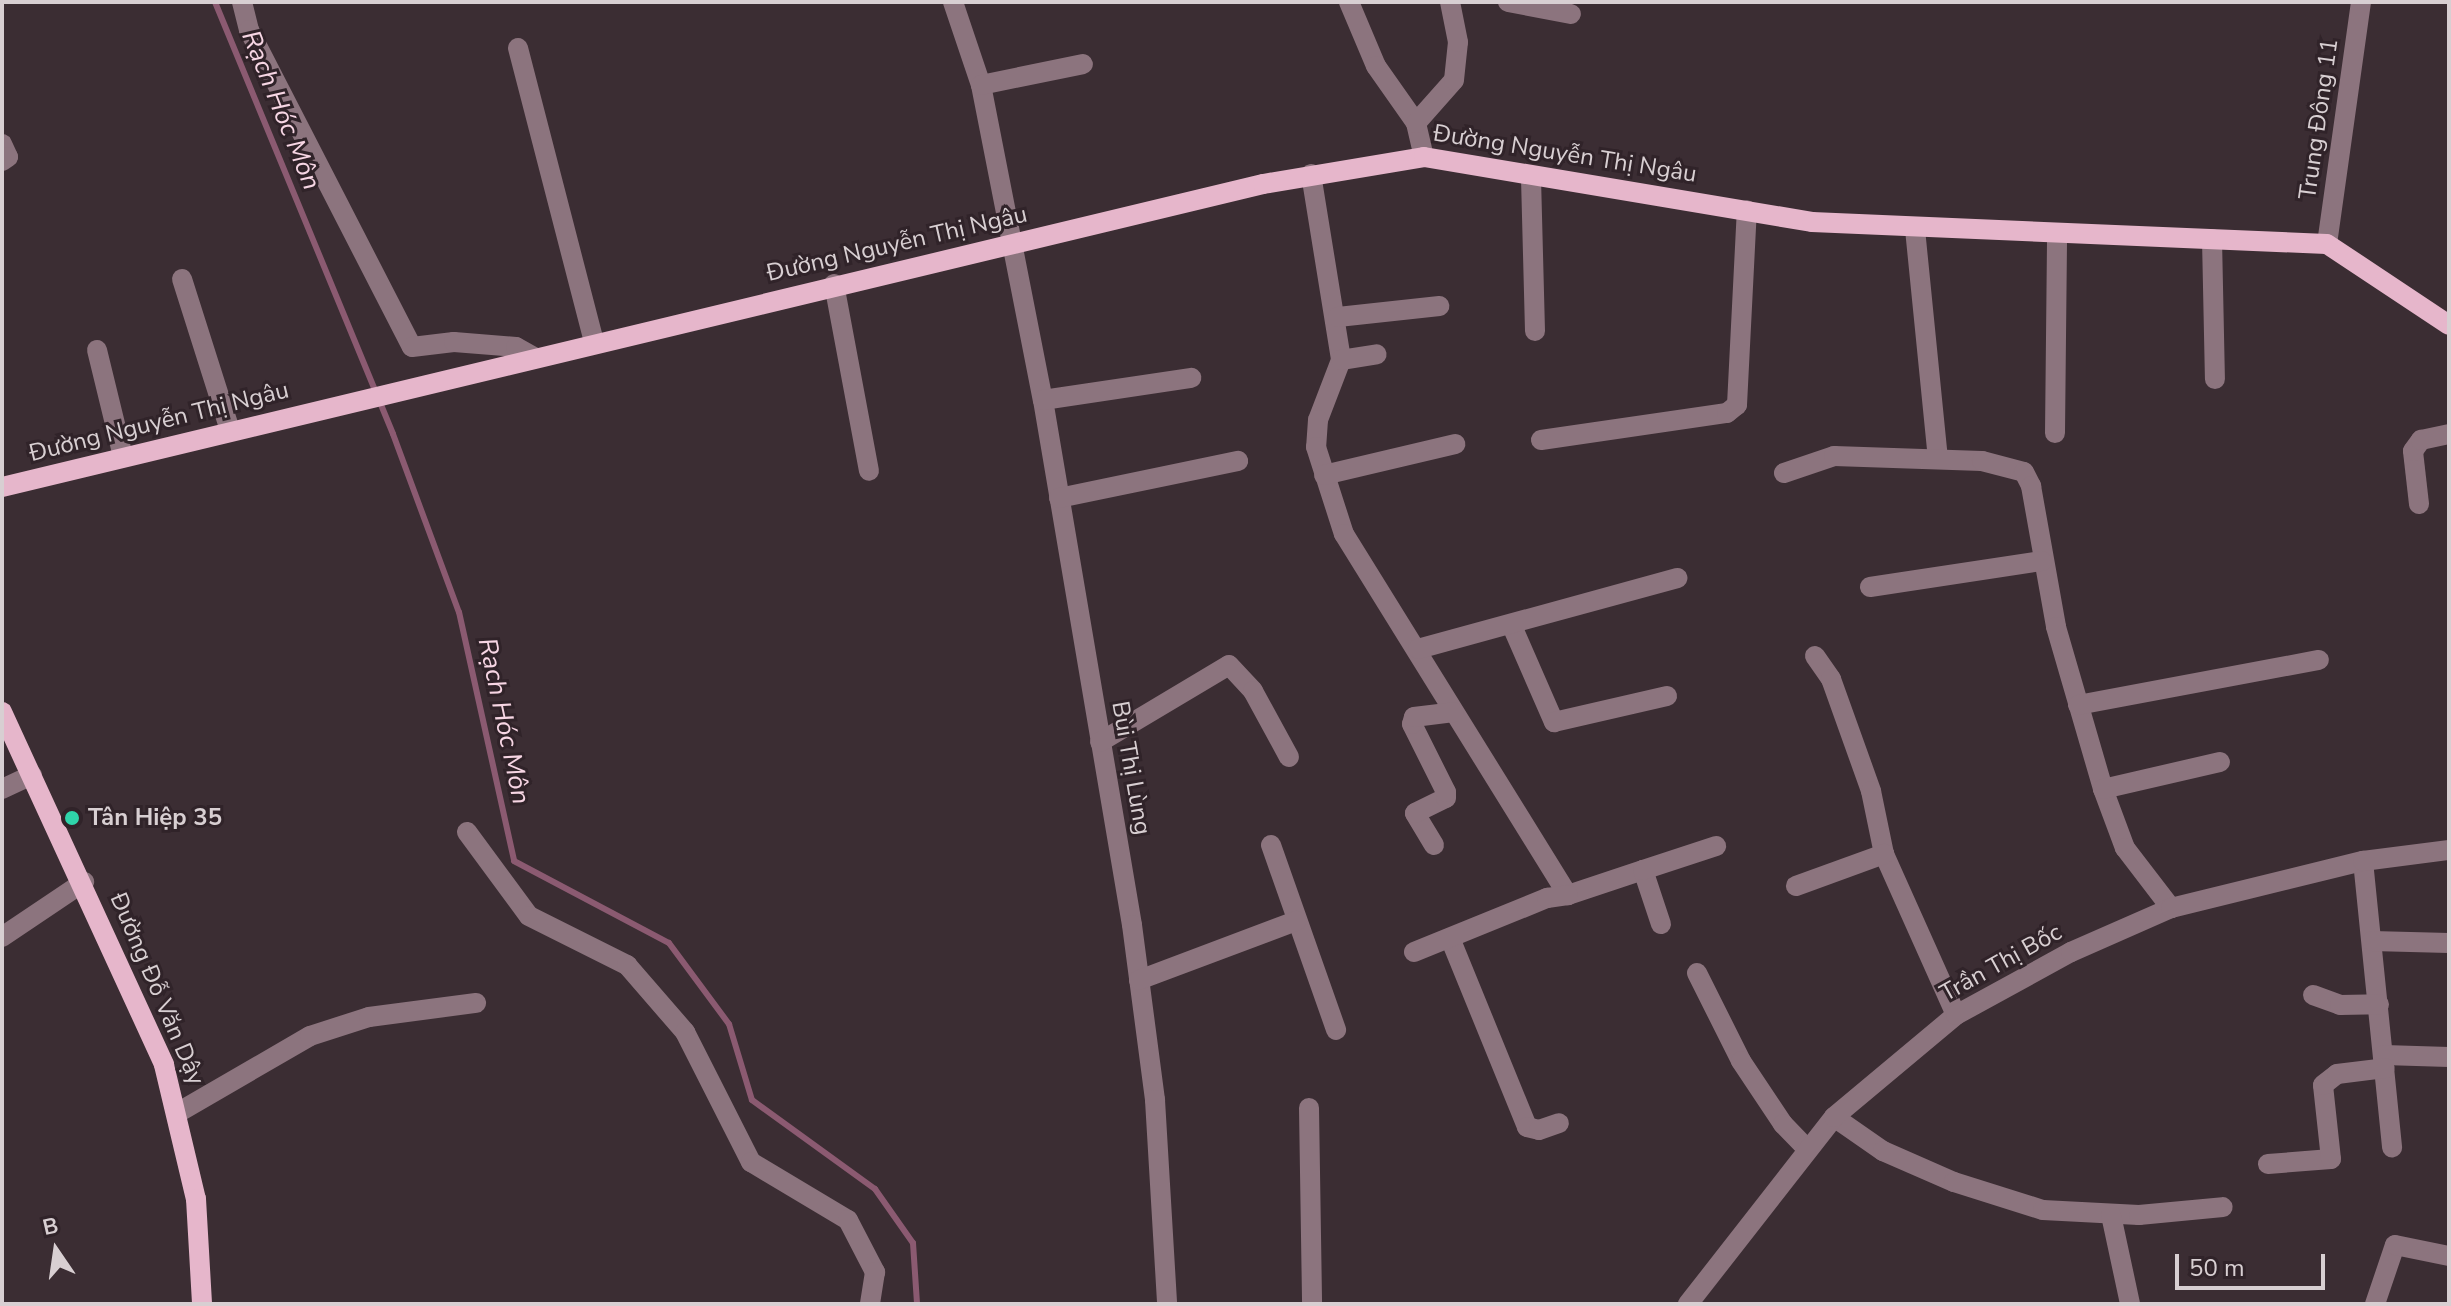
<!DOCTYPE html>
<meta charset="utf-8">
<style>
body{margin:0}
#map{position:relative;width:2451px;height:1306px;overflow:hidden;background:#3b2d33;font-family:"Nunito Sans",sans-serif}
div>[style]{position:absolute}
.stream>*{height:6px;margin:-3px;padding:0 3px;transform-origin:3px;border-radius:3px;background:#8b5a71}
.minor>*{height:20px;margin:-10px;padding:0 10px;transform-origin:10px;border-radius:10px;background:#8c747e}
.major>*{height:20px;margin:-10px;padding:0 10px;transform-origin:10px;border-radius:10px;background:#e6b6cb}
.dots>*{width:22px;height:22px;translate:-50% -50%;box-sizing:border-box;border:4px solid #302329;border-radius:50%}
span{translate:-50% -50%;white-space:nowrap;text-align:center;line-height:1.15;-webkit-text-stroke:6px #302329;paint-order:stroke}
.street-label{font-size:24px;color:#d8cfd2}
.poi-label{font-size:24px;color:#d8cfd2;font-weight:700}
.left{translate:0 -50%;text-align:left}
.water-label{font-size:26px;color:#f7d6e4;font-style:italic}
.frame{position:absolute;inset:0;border:4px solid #d8cfd2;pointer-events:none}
.north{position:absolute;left:16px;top:1210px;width:80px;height:80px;-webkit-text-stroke:6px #302329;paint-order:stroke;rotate:347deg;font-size:22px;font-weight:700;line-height:32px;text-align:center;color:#d8cfd2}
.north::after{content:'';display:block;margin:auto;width:28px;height:36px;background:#d8cfd2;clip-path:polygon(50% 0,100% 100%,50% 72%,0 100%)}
.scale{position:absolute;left:2175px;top:1254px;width:150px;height:36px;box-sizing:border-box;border:4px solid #d8cfd2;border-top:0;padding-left:10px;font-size:24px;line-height:28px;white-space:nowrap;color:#d8cfd2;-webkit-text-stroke:6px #302329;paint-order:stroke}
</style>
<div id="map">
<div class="stream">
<i style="left:215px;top:2px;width:467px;rotate:67.6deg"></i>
<i style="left:393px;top:434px;width:190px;rotate:69.7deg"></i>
<i style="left:459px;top:612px;width:255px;rotate:77.5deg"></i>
<i style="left:514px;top:861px;width:175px;rotate:27.9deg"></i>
<i style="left:669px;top:943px;width:101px;rotate:53.5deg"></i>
<i style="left:729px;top:1024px;width:79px;rotate:73.2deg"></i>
<i style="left:752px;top:1100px;width:152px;rotate:35.9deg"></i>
<i style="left:875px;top:1189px;width:66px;rotate:54.9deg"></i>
<i style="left:913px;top:1243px;width:61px;rotate:86.2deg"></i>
</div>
<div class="minor">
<i style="left:242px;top:2px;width:29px;rotate:76deg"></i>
<i style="left:249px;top:30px;width:356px;rotate:62.8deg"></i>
<i style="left:412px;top:347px;width:42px;rotate:-6.8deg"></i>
<i style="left:454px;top:342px;width:62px;rotate:4.6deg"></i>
<i style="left:516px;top:347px;width:23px;rotate:29deg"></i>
<i style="left:953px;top:2px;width:88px;rotate:71.4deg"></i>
<i style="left:981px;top:85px;width:321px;rotate:78.9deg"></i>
<i style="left:1043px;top:400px;width:532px;rotate:80.38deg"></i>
<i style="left:1132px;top:925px;width:177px;rotate:82.5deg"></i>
<i style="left:1155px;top:1100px;width:204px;rotate:86.6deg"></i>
<i style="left:1349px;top:2px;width:69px;rotate:67.1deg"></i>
<i style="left:1376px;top:66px;width:70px;rotate:54.9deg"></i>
<i style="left:1416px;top:123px;width:35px;rotate:77deg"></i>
<i style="left:1508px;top:2px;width:64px;rotate:10.8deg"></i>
<i style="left:518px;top:48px;width:304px;rotate:75.5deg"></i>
<i style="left:981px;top:85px;width:104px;rotate:-11.6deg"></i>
<i style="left:1416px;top:123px;width:57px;rotate:-48.5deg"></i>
<i style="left:1454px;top:80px;width:38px;rotate:-84deg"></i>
<i style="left:1458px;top:42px;width:41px;rotate:-101.3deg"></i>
<i style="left:2px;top:144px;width:14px;rotate:65deg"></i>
<i style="left:8px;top:157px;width:7px;rotate:146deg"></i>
<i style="left:1311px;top:174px;width:188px;rotate:80.8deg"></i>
<i style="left:1341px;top:360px;width:64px;rotate:111deg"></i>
<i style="left:1318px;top:420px;width:27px;rotate:94deg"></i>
<i style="left:1316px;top:447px;width:91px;rotate:72.2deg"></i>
<i style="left:1344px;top:534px;width:425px;rotate:58.2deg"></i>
<i style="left:1568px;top:895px;width:79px;rotate:-18.4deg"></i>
<i style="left:1643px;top:870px;width:57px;rotate:71.6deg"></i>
<i style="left:1531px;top:178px;width:153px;rotate:88.5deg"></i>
<i style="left:1915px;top:229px;width:231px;rotate:84.3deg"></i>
<i style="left:2212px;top:239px;width:140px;rotate:88.8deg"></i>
<i style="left:2327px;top:244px;width:244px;rotate:-82deg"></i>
<i style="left:182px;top:279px;width:158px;rotate:72.4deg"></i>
<i style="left:834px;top:284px;width:190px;rotate:79.4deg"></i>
<i style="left:1338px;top:317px;width:102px;rotate:-6.2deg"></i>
<i style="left:97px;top:350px;width:110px;rotate:76.3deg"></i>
<i style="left:1341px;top:360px;width:36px;rotate:-9deg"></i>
<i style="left:1043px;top:400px;width:150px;rotate:-8.5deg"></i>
<i style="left:2055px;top:433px;width:199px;rotate:-89.4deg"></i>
<i style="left:1541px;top:440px;width:188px;rotate:-8.3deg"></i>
<i style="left:1727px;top:413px;width:13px;rotate:-39deg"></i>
<i style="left:1737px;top:405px;width:195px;rotate:-87.1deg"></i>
<i style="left:1784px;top:473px;width:53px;rotate:-18.8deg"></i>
<i style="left:1834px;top:456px;width:148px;rotate:1.9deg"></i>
<i style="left:1982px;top:461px;width:43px;rotate:14.7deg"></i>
<i style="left:2024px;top:472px;width:16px;rotate:63deg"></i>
<i style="left:2031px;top:486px;width:143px;rotate:79.9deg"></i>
<i style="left:2056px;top:627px;width:169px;rotate:73.8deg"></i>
<i style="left:2103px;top:789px;width:63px;rotate:69.6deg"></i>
<i style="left:2125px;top:848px;width:76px;rotate:52.5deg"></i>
<i style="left:1324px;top:475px;width:135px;rotate:-13.3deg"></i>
<i style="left:1059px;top:498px;width:183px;rotate:-11.7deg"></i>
<i style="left:2419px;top:504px;width:53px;rotate:-96.5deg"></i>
<i style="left:2413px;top:451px;width:14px;rotate:-54deg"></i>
<i style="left:2421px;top:440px;width:29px;rotate:-12deg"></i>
<i style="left:1870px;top:587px;width:174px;rotate:-8.6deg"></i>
<i style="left:1512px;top:626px;width:105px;rotate:66.4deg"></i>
<i style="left:1554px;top:722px;width:116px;rotate:-13deg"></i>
<i style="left:1418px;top:649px;width:269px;rotate:-15.3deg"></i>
<i style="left:1815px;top:656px;width:28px;rotate:55deg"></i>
<i style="left:1831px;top:679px;width:119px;rotate:70.3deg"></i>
<i style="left:1871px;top:791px;width:64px;rotate:78.3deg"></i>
<i style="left:1884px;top:854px;width:176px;rotate:65.9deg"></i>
<i style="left:2078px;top:705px;width:245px;rotate:-10.6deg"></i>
<i style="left:1100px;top:742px;width:150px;rotate:-30.8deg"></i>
<i style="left:1229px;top:665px;width:35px;rotate:47deg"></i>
<i style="left:1253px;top:691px;width:75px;rotate:61.4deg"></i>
<i style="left:2px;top:789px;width:33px;rotate:-25deg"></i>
<i style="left:2103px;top:789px;width:120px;rotate:-13deg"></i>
<i style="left:467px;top:832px;width:104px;rotate:53.6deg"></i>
<i style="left:529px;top:916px;width:110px;rotate:26.6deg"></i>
<i style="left:627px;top:965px;width:89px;rotate:49.1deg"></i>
<i style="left:685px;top:1032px;width:146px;rotate:63.1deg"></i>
<i style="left:751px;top:1162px;width:113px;rotate:30.9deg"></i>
<i style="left:848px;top:1220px;width:59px;rotate:62.6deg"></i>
<i style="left:875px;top:1272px;width:32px;rotate:99deg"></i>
<i style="left:1271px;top:845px;width:196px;rotate:70.6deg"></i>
<i style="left:1434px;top:845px;width:37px;rotate:-121deg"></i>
<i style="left:1415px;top:813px;width:34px;rotate:-26deg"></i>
<i style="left:1446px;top:798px;width:6px;rotate:-90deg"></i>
<i style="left:1446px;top:792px;width:76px;rotate:-116.6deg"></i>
<i style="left:1412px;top:724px;width:7px;rotate:-74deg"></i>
<i style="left:1414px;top:717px;width:40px;rotate:-7.1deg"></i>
<i style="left:2363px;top:861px;width:288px;rotate:84.2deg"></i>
<i style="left:1643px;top:870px;width:77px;rotate:-18.2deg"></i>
<i style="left:1796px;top:886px;width:94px;rotate:-20deg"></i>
<i style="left:2px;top:937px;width:99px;rotate:-33.9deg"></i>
<i style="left:1450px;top:938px;width:204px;rotate:67.8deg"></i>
<i style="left:1527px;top:1127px;width:12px;rotate:14deg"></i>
<i style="left:1539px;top:1130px;width:21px;rotate:-19deg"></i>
<i style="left:2372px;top:941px;width:77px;rotate:1.5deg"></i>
<i style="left:1414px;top:952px;width:144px;rotate:-22.1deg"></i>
<i style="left:1547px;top:898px;width:21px;rotate:-8deg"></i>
<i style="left:1697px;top:973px;width:98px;rotate:63.4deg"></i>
<i style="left:1741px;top:1061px;width:76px;rotate:56.3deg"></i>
<i style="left:1783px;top:1124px;width:35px;rotate:46deg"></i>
<i style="left:1139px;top:980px;width:168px;rotate:-20.6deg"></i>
<i style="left:2313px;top:995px;width:29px;rotate:20deg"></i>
<i style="left:2340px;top:1005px;width:39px;rotate:-1deg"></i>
<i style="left:2384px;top:1055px;width:65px;rotate:1.8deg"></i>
<i style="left:1309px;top:1108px;width:196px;rotate:89.1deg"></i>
<i style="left:179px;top:1112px;width:151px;rotate:-30.1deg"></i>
<i style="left:310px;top:1036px;width:62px;rotate:-17.9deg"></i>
<i style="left:369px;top:1017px;width:108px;rotate:-7.5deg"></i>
<i style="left:1834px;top:1117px;width:60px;rotate:34.8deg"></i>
<i style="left:1883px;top:1151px;width:77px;rotate:23.6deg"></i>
<i style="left:1954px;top:1182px;width:93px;rotate:17.5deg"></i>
<i style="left:2043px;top:1210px;width:96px;rotate:3deg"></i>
<i style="left:2139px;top:1215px;width:84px;rotate:-5.4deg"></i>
<i style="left:2268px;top:1164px;width:63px;rotate:-4.5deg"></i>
<i style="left:2331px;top:1159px;width:74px;rotate:-96.2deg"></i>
<i style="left:2323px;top:1085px;width:18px;rotate:-38deg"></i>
<i style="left:2337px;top:1074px;width:48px;rotate:-7.1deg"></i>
<i style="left:2111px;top:1215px;width:91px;rotate:77.9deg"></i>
<i style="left:1688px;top:1304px;width:237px;rotate:-52deg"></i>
<i style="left:1834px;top:1117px;width:159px;rotate:-39.9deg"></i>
<i style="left:1956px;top:1015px;width:131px;rotate:-28.7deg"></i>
<i style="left:2071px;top:952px;width:109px;rotate:-23.7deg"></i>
<i style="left:2171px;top:908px;width:198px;rotate:-13.8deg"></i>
<i style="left:2363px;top:861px;width:87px;rotate:-7.3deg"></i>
<i style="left:2375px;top:1304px;width:62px;rotate:-71.3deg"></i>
<i style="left:2395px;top:1245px;width:55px;rotate:11.5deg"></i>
</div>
<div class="major">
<i style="left:2px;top:487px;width:1297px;rotate:-13.51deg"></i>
<i style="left:1263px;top:184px;width:163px;rotate:-9.5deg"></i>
<i style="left:1424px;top:157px;width:393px;rotate:9.5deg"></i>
<i style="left:1812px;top:222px;width:515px;rotate:2.45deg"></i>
<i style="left:2327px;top:244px;width:146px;rotate:33.6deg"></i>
<i style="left:2px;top:712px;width:388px;rotate:65.3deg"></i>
<i style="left:164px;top:1065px;width:138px;rotate:76.6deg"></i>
<i style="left:196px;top:1199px;width:105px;rotate:86.7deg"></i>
</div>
<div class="dots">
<i style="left:72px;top:818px;background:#2fd4aa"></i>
</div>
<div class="street-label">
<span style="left:2319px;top:119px;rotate:-82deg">Trung Đông 11</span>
<span style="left:1565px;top:154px;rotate:9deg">Đường Nguyễn Thị Ngâu</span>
<span style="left:897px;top:244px;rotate:-13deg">Đường Nguyễn Thị Ngâu</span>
<span style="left:159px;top:422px;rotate:-14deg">Đường Nguyễn Thị Ngâu</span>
<span style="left:1131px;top:768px;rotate:80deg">Bùi Thị Lùng</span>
<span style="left:2001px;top:963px;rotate:-29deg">Trần Thị Bốc</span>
<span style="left:157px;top:989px;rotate:67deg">Đường Đỗ Văn Dậy</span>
</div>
<div class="poi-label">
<span class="left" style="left:88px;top:818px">Tân Hiệp 35</span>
</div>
<div class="water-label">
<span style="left:281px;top:110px;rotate:68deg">Rạch Hóc Môn</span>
<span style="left:504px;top:721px;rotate:78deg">Rạch Hóc Môn</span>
</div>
<div class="frame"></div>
<div class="north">B</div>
<div class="scale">50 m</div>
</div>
